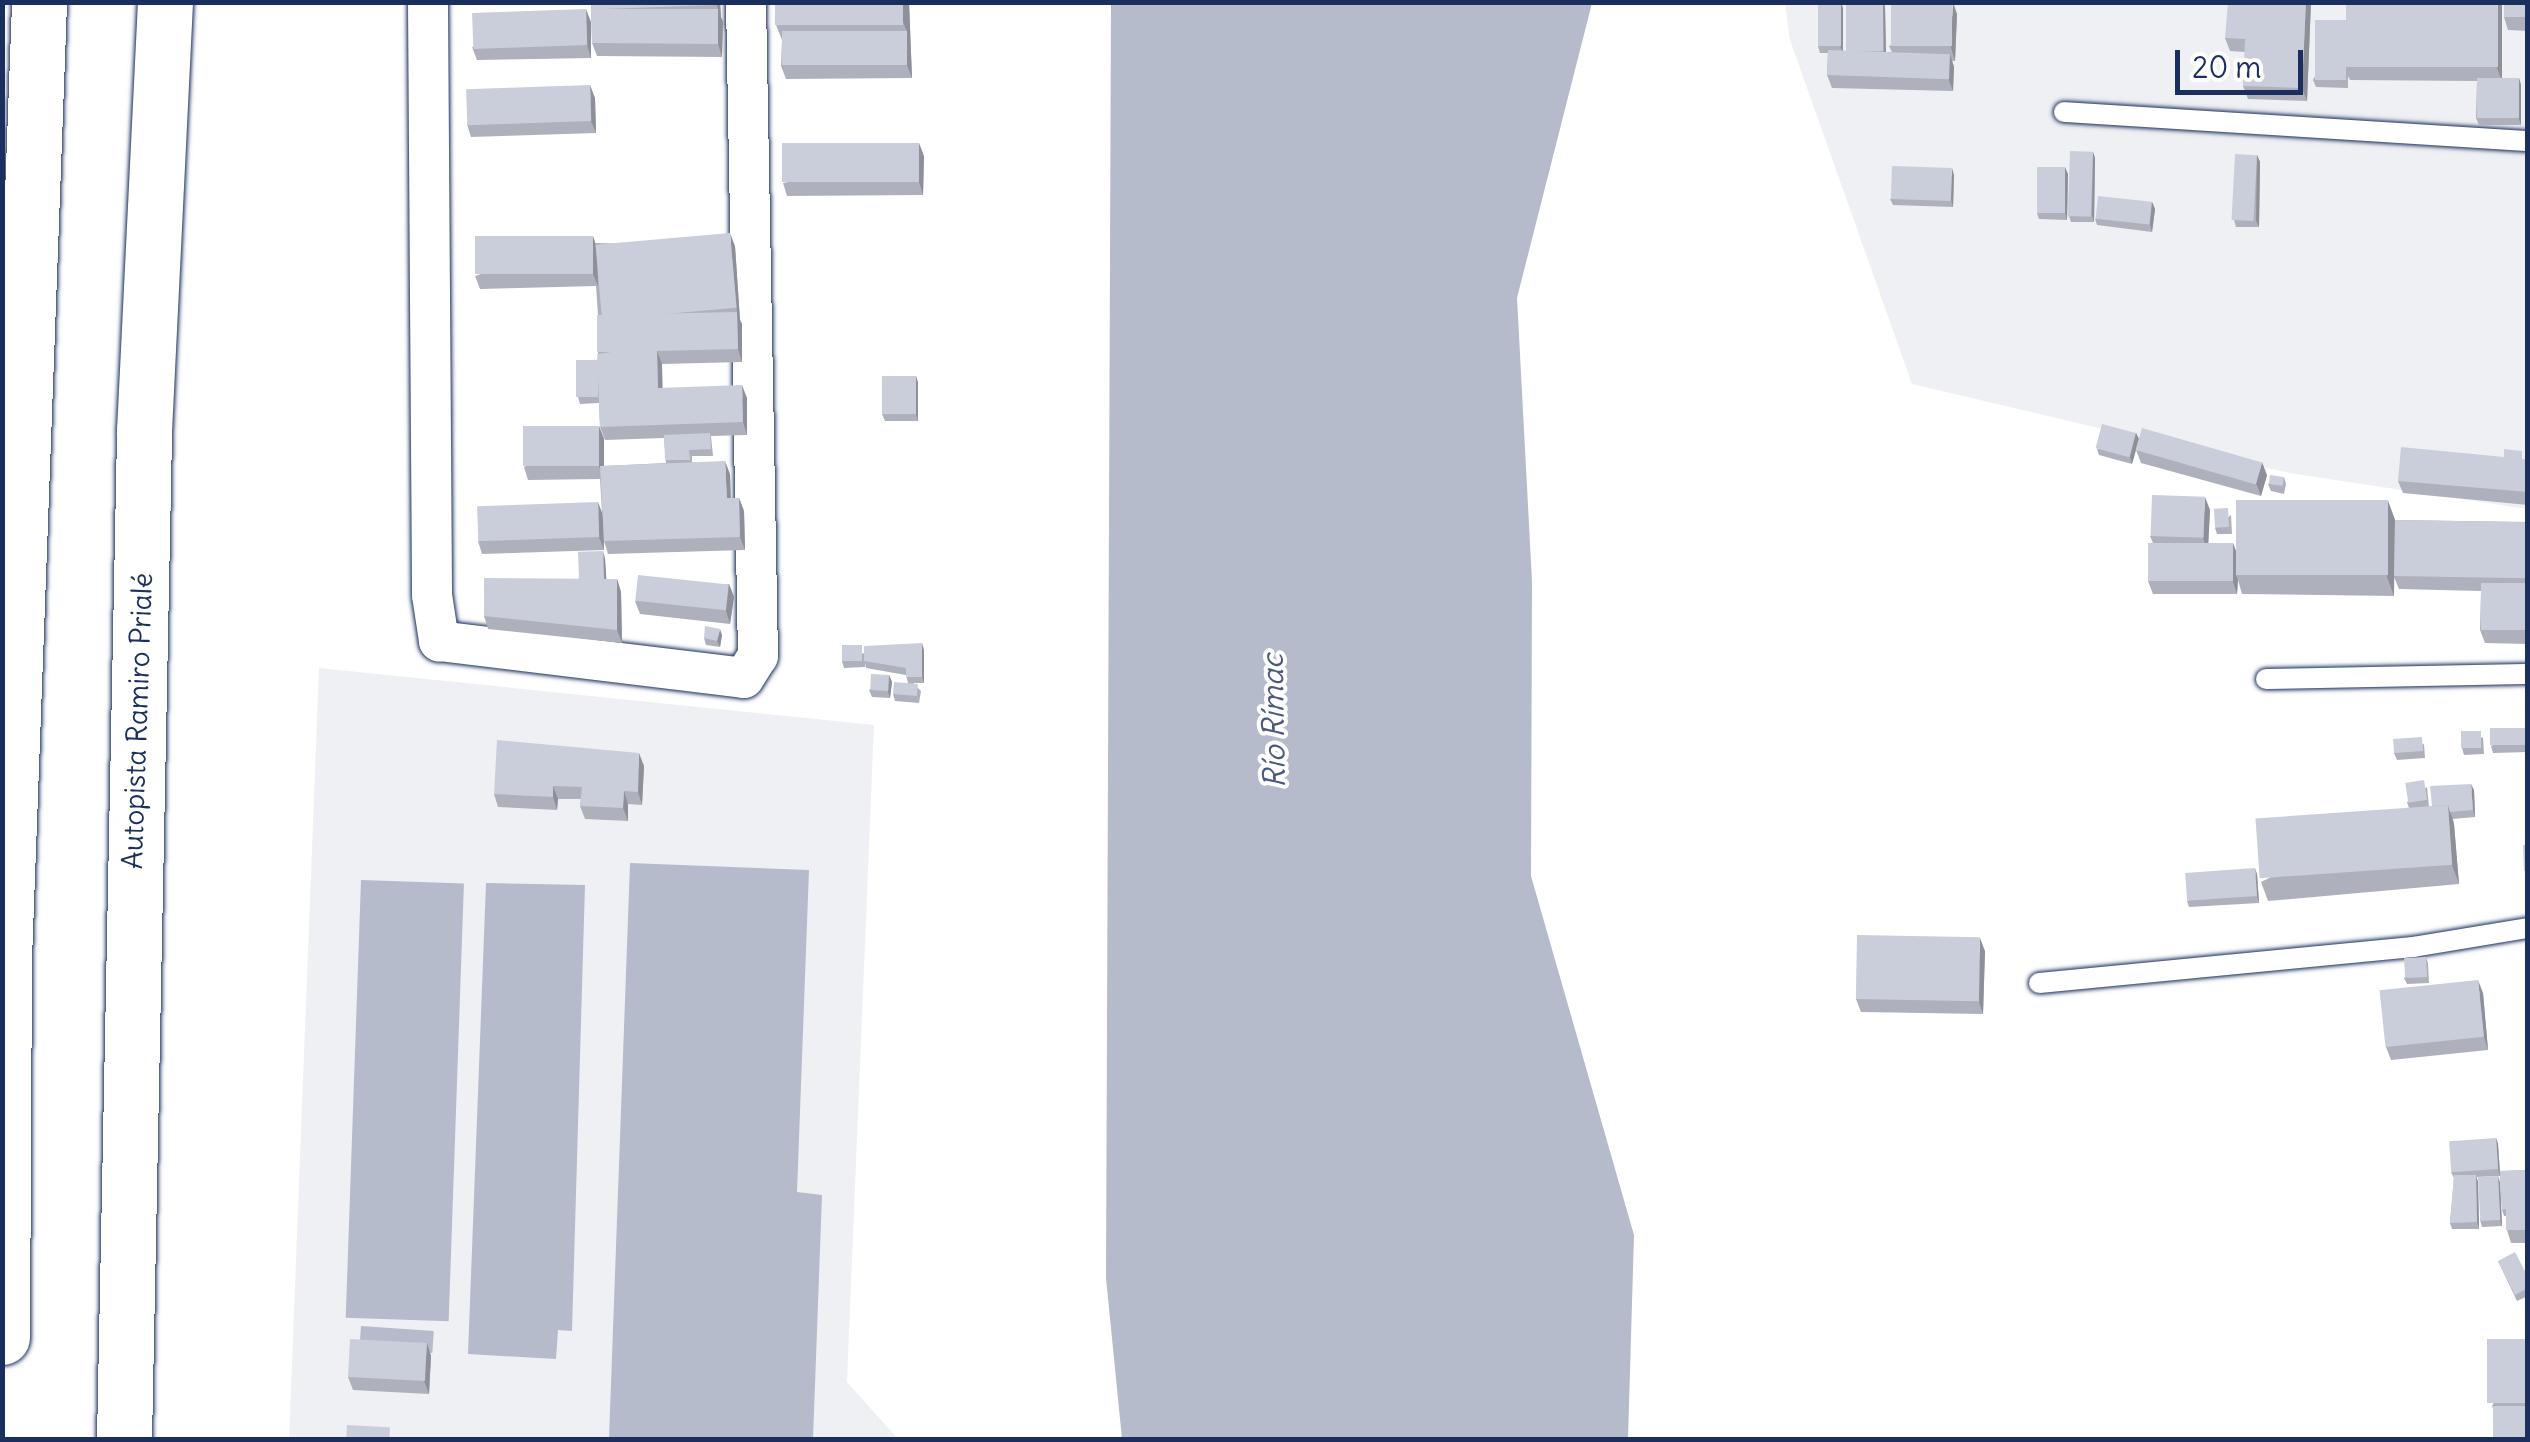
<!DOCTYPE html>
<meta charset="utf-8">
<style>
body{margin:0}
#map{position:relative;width:2530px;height:1442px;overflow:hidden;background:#fff;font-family:Delius,sans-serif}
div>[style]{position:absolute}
.built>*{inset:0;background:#eff0f4}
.water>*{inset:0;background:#b5bbca;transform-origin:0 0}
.roads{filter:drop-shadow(0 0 2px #1b2f5e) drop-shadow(0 0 2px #1b2f5e)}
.lane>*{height:20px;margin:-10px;padding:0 10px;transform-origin:10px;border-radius:10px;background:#fff}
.street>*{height:40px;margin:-20px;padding:0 20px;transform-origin:20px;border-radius:20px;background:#fff}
.highway>*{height:55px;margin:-27.5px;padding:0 27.5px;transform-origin:27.5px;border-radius:27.5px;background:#fff}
.wall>*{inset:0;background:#aeb1bb}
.shaded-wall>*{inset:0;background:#8d9099}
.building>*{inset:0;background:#caceda;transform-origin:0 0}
span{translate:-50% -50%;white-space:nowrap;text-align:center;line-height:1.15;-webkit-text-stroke:8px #fff;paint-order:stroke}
.street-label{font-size:28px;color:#1b2f5e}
.water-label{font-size:30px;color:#49597e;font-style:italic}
.frame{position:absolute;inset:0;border:5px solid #1b2f5e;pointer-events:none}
.scale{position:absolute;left:2175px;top:50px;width:128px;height:45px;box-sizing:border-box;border:5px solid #1b2f5e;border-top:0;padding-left:12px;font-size:30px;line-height:35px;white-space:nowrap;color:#1b2f5e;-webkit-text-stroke:8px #fff;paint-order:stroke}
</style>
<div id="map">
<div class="built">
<i style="clip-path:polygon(1785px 3px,2527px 3px,2527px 509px,2289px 473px,1912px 384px,1790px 40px)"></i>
<i style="clip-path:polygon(319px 668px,874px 725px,847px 1382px,898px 1439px,289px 1440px)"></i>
</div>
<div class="water">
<i style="clip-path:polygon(1111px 3px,1592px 3px,1517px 298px,1532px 581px,1531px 876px,1634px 1235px,1628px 1439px,1122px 1439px,1106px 1278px)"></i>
<i style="clip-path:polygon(630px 863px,809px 870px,797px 1192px,822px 1195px,813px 1439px,609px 1439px)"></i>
<i style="left:361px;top:880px;width:103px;height:438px;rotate:2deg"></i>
<i style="clip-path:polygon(486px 883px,585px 885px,572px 1331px,558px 1330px,556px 1359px,468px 1354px)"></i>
<i style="left:361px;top:1326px;width:73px;height:22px;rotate:4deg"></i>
</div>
<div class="roads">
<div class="lane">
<i style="left:2064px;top:112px;width:465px;rotate:3.6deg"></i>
<i style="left:2266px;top:679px;width:262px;rotate:-1.1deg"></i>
<i style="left:2039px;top:983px;width:376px;rotate:-5.5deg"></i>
<i style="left:2413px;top:947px;width:117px;rotate:-9.4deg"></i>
</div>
<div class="street">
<i style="left:428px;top:2px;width:593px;rotate:89.61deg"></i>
<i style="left:432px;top:595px;width:47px;rotate:81.3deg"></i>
<i style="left:439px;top:641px;width:307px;rotate:6.9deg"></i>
<i style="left:744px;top:678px;width:26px;rotate:-58deg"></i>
<i style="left:758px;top:656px;width:654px;rotate:-91.05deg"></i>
</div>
<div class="highway">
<i style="left:2px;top:1337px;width:379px;rotate:-89.7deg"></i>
<i style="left:4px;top:958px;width:957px;rotate:-87.9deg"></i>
<i style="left:124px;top:1440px;width:1009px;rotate:-88.86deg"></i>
<i style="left:144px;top:431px;width:430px;rotate:-87.2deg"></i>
</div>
</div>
<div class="wall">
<i style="clip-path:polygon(591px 2px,720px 2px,721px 17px,723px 22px,722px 57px,597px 56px,592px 43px)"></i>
<i style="clip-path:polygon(775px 2px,909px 2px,912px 78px,786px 79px,781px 66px,782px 40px,776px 25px)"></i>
<i style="clip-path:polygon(2311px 2px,2307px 101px,2248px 99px,2243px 86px,2245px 52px,2230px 51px,2225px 38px)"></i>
<i style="clip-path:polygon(2502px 2px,2502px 78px,2519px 78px,2521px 85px,2521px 125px,2479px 125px,2476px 118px,2477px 81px,2350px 80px,2348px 76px,2348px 88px,2316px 87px,2313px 80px,2346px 20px)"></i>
<i style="clip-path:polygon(2528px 2px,2528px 31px,2508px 30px,2504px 17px)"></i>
<i style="clip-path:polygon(1885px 6px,1886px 52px,1892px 52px,1889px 46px,1957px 14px,1955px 61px,1952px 61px,1954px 67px,1953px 91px,1832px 88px,1827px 75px,1828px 53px,1820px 53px,1818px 46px,1843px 8px,1843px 51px,1846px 51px)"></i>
<i style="clip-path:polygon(586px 9px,591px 58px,477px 60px,472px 47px)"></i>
<i style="clip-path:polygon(595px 98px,596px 133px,471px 137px,467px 124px)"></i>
<i style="clip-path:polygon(2093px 152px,2095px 158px,2094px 222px,2071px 222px,2069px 216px)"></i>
<i style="clip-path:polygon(2257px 155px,2260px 162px,2259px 227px,2236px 227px,2234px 220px)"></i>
<i style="clip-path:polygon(924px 156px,923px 195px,787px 196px,783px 183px)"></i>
<i style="clip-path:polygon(2068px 174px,2067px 220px,2039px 219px,2037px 213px)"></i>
<i style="clip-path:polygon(1954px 175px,1953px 207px,1893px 205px,1890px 199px)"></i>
<i style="clip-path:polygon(2152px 202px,2155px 209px,2152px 232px,2097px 225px,2095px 219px)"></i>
<i style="clip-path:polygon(593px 236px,595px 243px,735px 246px,740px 320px,742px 324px,742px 362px,662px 364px,662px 388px,747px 398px,747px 435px,711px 436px,713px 456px,692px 456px,692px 462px,730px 474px,731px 498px,739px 498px,744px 511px,745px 550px,608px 554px,604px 541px,604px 550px,482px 554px,478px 541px,602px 512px,600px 479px,528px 480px,524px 467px,599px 426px,604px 439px,604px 466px,666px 463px,664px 438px,605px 440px,600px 427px,599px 403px,580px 404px,578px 397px,598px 360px,597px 315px,598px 315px,596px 286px,480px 289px,475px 276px)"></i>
<i style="clip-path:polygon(916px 376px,918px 383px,918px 421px,885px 421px,882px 414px)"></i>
<i style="clip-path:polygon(2136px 433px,2139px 439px,2132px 464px,2099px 455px,2097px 449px)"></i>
<i style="clip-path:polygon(2136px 450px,2267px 475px,2261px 496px,2141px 463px)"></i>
<i style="clip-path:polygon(2525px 459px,2528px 459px,2528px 505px,2403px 493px,2398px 481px)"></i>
<i style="clip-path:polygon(2284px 477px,2286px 484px,2284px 494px,2271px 491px,2268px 484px)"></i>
<i style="clip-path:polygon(2388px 501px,2395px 520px,2528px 522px,2528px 644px,2485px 643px,2480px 630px,2481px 591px,2399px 589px,2394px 577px,2394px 596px,2242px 594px,2238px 580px,2237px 594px,2153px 594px,2148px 581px,2153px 543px,2150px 536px,2210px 510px,2208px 543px,2236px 550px)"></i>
<i style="clip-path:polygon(2231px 515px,2232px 534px,2217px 534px,2215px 528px)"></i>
<i style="clip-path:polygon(605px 558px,606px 579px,617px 579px,621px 592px,622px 643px,488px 629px,484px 616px,578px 579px)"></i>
<i style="clip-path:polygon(729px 584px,734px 597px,730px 624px,640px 614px,635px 601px)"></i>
<i style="clip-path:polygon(722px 635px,720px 647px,706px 645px,704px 638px)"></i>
<i style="clip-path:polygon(924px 650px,924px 683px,913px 683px,921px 691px,919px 703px,895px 701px,893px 694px,908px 683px,906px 675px,866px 668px,865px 663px,865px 667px,844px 668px,842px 661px,864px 653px)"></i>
<i style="clip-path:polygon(889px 675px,892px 682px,890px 698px,872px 697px,869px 690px)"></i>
<i style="clip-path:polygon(2528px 728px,2528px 752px,2493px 753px,2491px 746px)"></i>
<i style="clip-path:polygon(2483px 737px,2484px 754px,2464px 755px,2462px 748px)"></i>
<i style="clip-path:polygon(2424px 744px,2425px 758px,2397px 760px,2394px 753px)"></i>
<i style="clip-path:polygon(644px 766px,642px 805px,628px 804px,628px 821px,585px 819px,580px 806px,581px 799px,558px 799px,557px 810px,498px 807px,494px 794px)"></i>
<i style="clip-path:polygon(2427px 787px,2429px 807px,2474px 790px,2475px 817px,2453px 819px,2454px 824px,2459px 884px,2268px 901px,2261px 882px,2409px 808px,2407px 802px)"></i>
<i style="clip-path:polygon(2257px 874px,2259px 903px,2189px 907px,2187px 901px)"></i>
<i style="clip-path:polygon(1985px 951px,1983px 1014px,1861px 1012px,1856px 999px)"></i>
<i style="clip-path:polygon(2426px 957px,2428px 963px,2429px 983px,2407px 984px,2404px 978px)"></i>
<i style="clip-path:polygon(2483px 993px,2488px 1050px,2391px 1060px,2386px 1047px)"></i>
<i style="clip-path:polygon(2496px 1138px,2498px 1144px,2500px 1171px,2528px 1170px,2528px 1243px,2511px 1243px,2507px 1230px,2506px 1216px,2504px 1216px,2502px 1210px,2500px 1176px,2476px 1177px,2478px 1182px,2479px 1229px,2452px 1229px,2450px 1223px,2454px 1178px,2451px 1172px)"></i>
<i style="clip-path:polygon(2498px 1176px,2500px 1183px,2502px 1226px,2482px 1227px,2480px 1220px)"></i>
<i style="clip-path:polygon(2498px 1261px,2528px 1277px,2528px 1296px,2517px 1301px)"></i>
<i style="clip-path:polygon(2528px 1339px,2528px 1440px,2493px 1408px,2492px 1406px)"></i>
<i style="clip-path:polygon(427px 1343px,431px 1356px,429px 1394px,353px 1390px,348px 1377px)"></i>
</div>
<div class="shaded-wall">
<i style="clip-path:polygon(716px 2px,720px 2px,721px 17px,723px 22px,722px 57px,718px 44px,718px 10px)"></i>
<i style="clip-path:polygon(903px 2px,909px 2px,912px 78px,907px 65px,907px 32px,903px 22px)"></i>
<i style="clip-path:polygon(1841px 2px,1843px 8px,1843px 53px,1840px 46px)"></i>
<i style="clip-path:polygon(1883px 2px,1885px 6px,1886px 59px,1884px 53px)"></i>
<i style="clip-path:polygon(1953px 2px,1957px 14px,1955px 61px,1951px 48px)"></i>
<i style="clip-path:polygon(2306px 2px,2311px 2px,2307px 101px,2302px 88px)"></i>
<i style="clip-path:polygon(2498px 2px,2502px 2px,2502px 81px,2497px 68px)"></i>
<i style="clip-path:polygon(586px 9px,591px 22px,591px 58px,587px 45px)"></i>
<i style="clip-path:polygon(1950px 54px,1954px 67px,1953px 91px,1948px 78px)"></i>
<i style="clip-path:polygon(2519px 78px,2521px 85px,2521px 125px,2519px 119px)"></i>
<i style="clip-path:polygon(590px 85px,595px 98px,596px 133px,591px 121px)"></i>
<i style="clip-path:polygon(919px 143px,924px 156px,923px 195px,919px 182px)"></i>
<i style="clip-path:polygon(2093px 152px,2095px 158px,2094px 222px,2092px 215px)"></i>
<i style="clip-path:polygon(2257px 155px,2260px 162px,2259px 227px,2256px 221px)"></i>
<i style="clip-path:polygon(2065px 167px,2068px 174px,2067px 220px,2065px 213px)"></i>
<i style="clip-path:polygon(1952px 168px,1954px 175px,1953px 207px,1951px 200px)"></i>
<i style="clip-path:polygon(2152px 202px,2155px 209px,2152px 232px,2150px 225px)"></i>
<i style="clip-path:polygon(730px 233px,735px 246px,740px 320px,742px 324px,742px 362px,738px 349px,737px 313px)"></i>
<i style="clip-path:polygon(593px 236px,597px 249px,598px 286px,593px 274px)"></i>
<i style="clip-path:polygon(657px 351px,662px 364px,663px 401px,658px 388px)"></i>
<i style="clip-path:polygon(916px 376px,918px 383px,918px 421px,916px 414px)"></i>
<i style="clip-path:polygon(742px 385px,747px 398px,747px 435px,743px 422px)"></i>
<i style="clip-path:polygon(599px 426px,604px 439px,604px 479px,599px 466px)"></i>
<i style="clip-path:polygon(2136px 433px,2139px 439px,2132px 464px,2130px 457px)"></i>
<i style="clip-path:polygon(725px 461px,730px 474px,731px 511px,727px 498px)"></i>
<i style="clip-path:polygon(2262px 462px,2267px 475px,2261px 496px,2256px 483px)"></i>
<i style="clip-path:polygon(2205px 497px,2210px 510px,2208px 551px,2203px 538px)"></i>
<i style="clip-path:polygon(739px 498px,744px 511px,745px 550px,740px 537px)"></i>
<i style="clip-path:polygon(2388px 501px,2395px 520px,2394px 596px,2387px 577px)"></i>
<i style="clip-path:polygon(598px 502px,603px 515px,604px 550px,599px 537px)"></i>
<i style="clip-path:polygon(2233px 543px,2238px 556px,2236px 575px,2238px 580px,2237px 594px,2233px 582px)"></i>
<i style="clip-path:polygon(603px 551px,605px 558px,607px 588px,604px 582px)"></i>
<i style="clip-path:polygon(617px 579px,621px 592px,622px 643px,617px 630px)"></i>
<i style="clip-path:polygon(729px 584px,734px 597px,730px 624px,726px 611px)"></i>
<i style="clip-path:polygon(720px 629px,722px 635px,720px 647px,717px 641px)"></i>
<i style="clip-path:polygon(922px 643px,924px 650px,924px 683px,922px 677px)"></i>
<i style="clip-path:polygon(889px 675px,892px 682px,890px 698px,888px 692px)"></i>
<i style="clip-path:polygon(639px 753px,644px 766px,642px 805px,638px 792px)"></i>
<i style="clip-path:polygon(2471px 784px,2474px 790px,2475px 817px,2473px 810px)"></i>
<i style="clip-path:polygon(553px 786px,558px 799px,557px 810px,553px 797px)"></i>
<i style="clip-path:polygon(624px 791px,628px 804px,628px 821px,623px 808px)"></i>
<i style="clip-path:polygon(2448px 805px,2454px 824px,2459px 884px,2452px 865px)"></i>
<i style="clip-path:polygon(2255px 868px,2257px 874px,2259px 903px,2257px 896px)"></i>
<i style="clip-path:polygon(1980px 938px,1985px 951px,1983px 1014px,1979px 1002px)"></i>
<i style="clip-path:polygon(2478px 980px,2483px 993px,2488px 1050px,2484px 1037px)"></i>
<i style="clip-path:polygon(2496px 1138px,2498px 1144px,2500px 1176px,2498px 1169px)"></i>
<i style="clip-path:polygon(2476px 1175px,2478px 1182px,2479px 1229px,2477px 1222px)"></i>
<i style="clip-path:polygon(2498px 1176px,2500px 1183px,2502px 1226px,2500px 1220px)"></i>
<i style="clip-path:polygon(427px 1343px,431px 1356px,429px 1394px,424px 1381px)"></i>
</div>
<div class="building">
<i style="clip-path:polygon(591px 2px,716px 2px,716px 5px,603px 9px,718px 9px,718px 44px,592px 43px)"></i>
<i style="left:775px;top:2px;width:128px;height:23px"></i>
<i style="left:1818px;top:2px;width:23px;height:44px"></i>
<i style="left:1846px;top:2px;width:37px;height:49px"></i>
<i style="left:1891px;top:2px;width:61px;height:44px"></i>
<i style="clip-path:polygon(2228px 2px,2306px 2px,2302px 88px,2243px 86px,2245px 39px,2225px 38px)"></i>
<i style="left:2346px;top:2px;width:152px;height:65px"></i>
<i style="left:2504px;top:2px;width:24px;height:15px"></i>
<i style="left:586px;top:9px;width:36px;height:114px;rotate:88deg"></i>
<i style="left:2315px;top:20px;width:31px;height:60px"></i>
<i style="left:907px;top:31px;width:34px;height:125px;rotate:90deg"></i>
<i style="left:1828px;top:50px;width:122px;height:25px;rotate:2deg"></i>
<i style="left:2477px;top:78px;width:42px;height:40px"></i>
<i style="left:590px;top:85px;width:36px;height:124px;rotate:88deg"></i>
<i style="left:919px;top:143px;width:39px;height:137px;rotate:90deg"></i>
<i style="left:2070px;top:151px;width:23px;height:65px;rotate:2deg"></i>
<i style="left:2235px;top:154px;width:22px;height:66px;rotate:3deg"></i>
<i style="left:1892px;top:166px;width:60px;height:33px;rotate:2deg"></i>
<i style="left:2037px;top:167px;width:28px;height:46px"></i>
<i style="left:2098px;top:196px;width:54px;height:23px;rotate:6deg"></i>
<i style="left:730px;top:233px;width:75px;height:135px;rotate:85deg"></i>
<i style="left:593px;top:236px;width:38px;height:118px;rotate:90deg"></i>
<i style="clip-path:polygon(737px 312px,738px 349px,657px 351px,658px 388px,742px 385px,743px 422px,600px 427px,597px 354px,611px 352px,597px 352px,597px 315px)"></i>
<i style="left:576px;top:360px;width:22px;height:37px"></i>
<i style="left:916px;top:376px;width:38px;height:34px;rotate:90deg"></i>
<i style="left:2102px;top:424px;width:35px;height:25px;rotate:15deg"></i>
<i style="left:599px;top:426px;width:40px;height:76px;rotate:90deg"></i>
<i style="left:2142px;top:428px;width:125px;height:23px;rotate:16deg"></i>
<i style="clip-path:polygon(710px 433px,711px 449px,689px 450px,690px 460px,665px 460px,664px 435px)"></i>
<i style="clip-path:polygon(2401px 447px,2504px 457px,2504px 449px,2522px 451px,2522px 459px,2528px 459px,2528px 492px,2398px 481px)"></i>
<i style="clip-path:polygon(725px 461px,727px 498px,739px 498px,740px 537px,604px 541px,600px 466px)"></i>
<i style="left:2270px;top:475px;width:14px;height:9px;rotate:8deg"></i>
<i style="left:2152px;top:495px;width:53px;height:41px;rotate:2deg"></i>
<i style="left:2236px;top:500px;width:152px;height:75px"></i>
<i style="left:598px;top:502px;width:35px;height:121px;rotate:88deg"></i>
<i style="left:2228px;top:508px;width:19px;height:14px;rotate:87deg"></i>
<i style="left:2395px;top:520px;width:133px;height:56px;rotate:1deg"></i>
<i style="left:2148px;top:543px;width:85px;height:38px"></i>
<i style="left:603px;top:551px;width:28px;height:25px;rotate:88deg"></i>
<i style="left:638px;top:575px;width:91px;height:26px;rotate:6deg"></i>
<i style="clip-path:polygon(484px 578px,617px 579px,617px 630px,484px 616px)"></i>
<i style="left:2481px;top:583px;width:47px;height:47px"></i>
<i style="clip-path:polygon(705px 626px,720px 629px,717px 641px,704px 638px)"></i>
<i style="clip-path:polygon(922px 643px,922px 677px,906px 677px,906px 668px,864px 661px,864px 646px)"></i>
<i style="left:862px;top:645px;width:16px;height:20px;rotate:90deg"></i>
<i style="left:871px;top:674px;width:18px;height:16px;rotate:3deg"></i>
<i style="left:894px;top:682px;width:24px;height:12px;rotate:5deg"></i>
<i style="left:2528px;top:728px;width:17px;height:38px;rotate:90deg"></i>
<i style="left:2461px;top:731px;width:20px;height:17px"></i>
<i style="left:2422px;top:737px;width:14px;height:29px;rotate:86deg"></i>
<i style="clip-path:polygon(497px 740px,639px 753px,638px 792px,624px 791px,623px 808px,580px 806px,582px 787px,553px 786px,553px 797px,494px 794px)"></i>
<i style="left:2424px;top:780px;width:20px;height:19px;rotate:81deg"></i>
<i style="clip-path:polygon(2471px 784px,2473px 810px,2450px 812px,2448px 805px,2432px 806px,2430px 786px)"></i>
<i style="left:2448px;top:805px;width:60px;height:193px;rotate:86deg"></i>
<i style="clip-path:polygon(2523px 845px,2528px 845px,2528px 870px,2524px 871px)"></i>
<i style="left:2255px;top:868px;width:28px;height:70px;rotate:86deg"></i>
<i style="left:1857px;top:935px;width:123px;height:64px;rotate:1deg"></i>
<i style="left:2426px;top:957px;width:20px;height:22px;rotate:87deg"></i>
<i style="left:2478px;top:980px;width:57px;height:99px;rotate:84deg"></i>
<i style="left:2496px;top:1138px;width:31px;height:47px;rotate:86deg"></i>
<i style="clip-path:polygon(2528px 1170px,2528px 1204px,2506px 1204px,2506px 1209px,2502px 1210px,2500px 1171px)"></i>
<i style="clip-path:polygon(2454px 1175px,2476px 1175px,2477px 1222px,2450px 1223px)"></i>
<i style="left:2498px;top:1176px;width:44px;height:20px;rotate:87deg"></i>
<i style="left:2506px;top:1204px;width:22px;height:26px"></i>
<i style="clip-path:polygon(2515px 1252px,2528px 1277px,2528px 1288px,2515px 1295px,2498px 1261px)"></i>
<i style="left:350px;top:1339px;width:77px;height:38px;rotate:3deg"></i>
<i style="left:2528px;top:1339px;width:64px;height:41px;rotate:90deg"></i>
<i style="left:2528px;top:1406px;width:34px;height:35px;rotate:90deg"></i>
<i style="left:347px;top:1425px;width:43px;height:15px;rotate:3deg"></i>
</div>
<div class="street-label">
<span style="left:137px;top:721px;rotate:-88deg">Autopista Ramiro Prialé</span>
</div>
<div class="water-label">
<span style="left:1273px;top:721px;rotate:-91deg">Río Rímac</span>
</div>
<div class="frame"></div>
<div class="scale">20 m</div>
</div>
